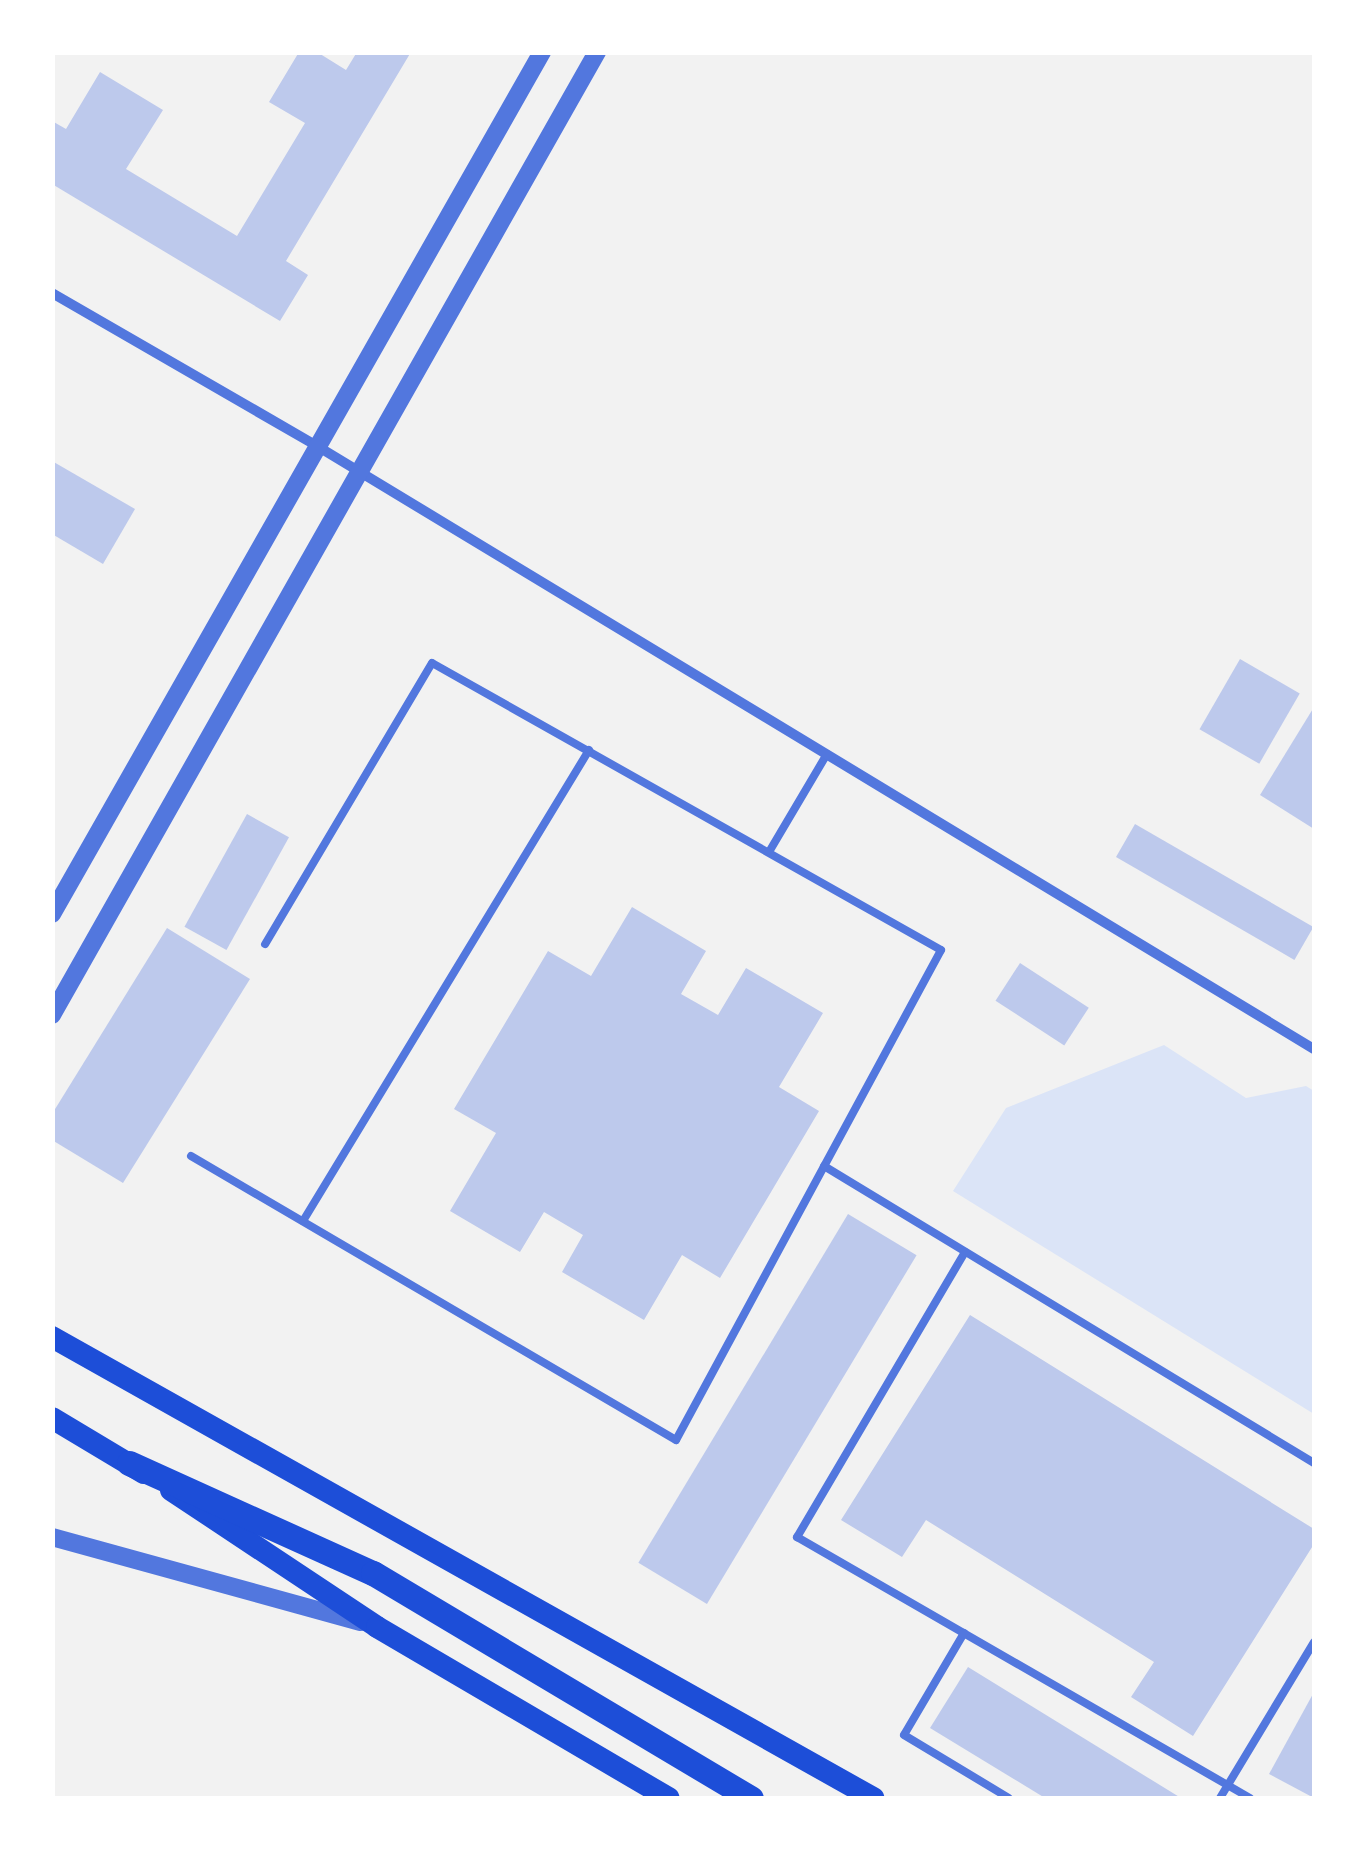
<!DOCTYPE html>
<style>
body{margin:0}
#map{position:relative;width:1367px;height:1851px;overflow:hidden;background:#f2f2f2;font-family:Manrope,sans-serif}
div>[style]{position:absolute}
.green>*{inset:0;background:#dbe4f7}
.building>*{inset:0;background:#bdc9ec;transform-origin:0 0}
.service>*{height:8px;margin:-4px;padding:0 4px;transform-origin:4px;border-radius:4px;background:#5277de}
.minor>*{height:10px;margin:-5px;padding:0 5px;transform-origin:5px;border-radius:5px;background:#5277de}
.tertiary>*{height:18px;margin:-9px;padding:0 9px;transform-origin:9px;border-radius:9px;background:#5277de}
.primary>*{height:22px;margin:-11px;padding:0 11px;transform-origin:11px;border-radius:11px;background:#1d4ed8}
.trunk>*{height:25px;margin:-12.5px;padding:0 12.5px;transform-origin:12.5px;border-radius:12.5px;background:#1d4ed8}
span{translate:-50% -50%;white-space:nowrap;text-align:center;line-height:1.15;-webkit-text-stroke:10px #fff;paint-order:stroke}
.frame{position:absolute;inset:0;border:55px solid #fff;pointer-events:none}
</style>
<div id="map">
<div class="green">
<i style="clip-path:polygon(1164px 1045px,1246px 1098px,1306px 1086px,1314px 1091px,1314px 1414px,953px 1191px,1006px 1108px)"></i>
</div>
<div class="building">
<i style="clip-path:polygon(299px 52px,317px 52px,346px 70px,357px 52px,411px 52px,286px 261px,308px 275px,280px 321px,52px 184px,52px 121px,66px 129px,100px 72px,163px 110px,126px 169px,237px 236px,305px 123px,269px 102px)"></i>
<i style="clip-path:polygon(52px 461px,135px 509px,103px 564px,52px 534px)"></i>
<i style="left:1240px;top:659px;width:69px;height:81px;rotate:30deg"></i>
<i style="clip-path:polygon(1314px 707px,1314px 829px,1260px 795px)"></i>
<i style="left:247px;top:814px;width:48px;height:129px;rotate:29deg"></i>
<i style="left:1135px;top:824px;width:206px;height:38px;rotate:30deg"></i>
<i style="clip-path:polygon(632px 907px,706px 951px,681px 994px,718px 1015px,746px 968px,823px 1013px,779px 1087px,819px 1111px,720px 1278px,682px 1255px,644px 1320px,562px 1272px,583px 1235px,544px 1212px,520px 1252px,450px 1211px,496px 1133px,454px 1109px,548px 951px,591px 976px)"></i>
<i style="clip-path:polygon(167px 928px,250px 979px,123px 1183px,52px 1140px,52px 1114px)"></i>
<i style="left:1020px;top:963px;width:82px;height:45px;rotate:33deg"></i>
<i style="left:848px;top:1214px;width:80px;height:407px;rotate:31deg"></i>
<i style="clip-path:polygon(970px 1315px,1314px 1529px,1314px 1544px,1193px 1736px,1131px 1697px,1154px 1662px,926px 1520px,902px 1557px,841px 1520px)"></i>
<i style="clip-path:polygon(968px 1667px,1181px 1798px,1045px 1798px,930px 1728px)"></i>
<i style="clip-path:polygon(1314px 1692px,1314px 1798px,1269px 1774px)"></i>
</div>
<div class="service">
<i style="left:769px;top:852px;width:114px;rotate:-59.4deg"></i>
<i style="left:191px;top:1156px;width:562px;rotate:30.35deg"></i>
<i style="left:676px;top:1440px;width:557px;rotate:-61.59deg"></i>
<i style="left:941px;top:950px;width:584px;rotate:-150.58deg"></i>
<i style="left:432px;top:663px;width:327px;rotate:120.7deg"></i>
<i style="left:824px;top:1166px;width:573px;rotate:31.22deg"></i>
<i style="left:303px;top:1221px;width:551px;rotate:-58.73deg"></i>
<i style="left:965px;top:1252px;width:331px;rotate:120.5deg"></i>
<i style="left:797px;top:1537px;width:523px;rotate:29.95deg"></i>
<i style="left:964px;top:1633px;width:118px;rotate:120.5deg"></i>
<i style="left:904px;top:1735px;width:122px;rotate:31deg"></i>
<i style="left:1220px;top:1798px;width:182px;rotate:-58.9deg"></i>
</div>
<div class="minor">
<i style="left:52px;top:293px;width:306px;rotate:30deg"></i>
<i style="left:317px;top:446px;width:1165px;rotate:31.17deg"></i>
</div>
<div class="tertiary">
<i style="left:52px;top:914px;width:992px;rotate:-60.38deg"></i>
<i style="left:52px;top:1015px;width:1107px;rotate:-60.49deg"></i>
<i style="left:52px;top:1537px;width:320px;rotate:15.4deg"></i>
</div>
<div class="primary">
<i style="left:52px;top:1337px;width:942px;rotate:29.31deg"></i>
<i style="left:52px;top:1418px;width:107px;rotate:30.9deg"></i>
<i style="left:171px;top:1490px;width:247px;rotate:33.6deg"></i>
<i style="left:377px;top:1627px;width:338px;rotate:30.4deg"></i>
</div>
<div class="trunk">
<i style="left:129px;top:1463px;width:268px;rotate:24.3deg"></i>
<i style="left:373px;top:1573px;width:440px;rotate:30.8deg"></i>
</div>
<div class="frame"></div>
</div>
